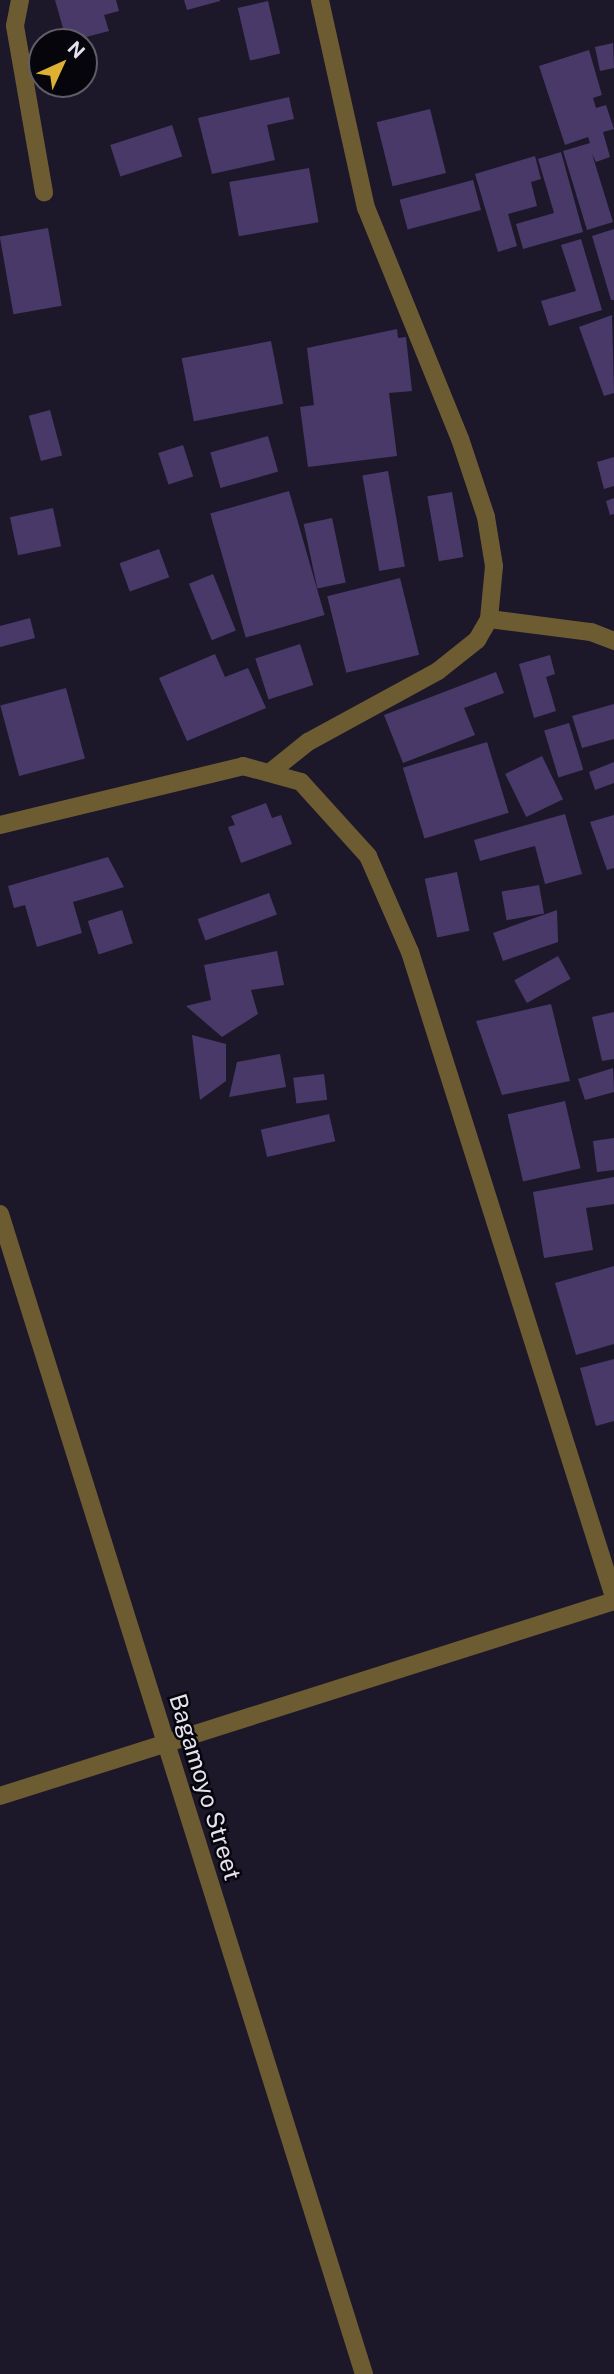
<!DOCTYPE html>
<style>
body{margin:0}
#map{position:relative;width:614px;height:2374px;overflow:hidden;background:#1d172a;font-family:"Public Sans",sans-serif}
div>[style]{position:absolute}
.building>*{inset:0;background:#493968;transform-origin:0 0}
.minor>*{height:18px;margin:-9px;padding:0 9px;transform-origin:9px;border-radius:9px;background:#6d5c32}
span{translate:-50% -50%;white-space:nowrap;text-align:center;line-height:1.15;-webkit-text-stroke:5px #07050c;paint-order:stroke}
.street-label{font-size:24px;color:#e5e2ef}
.north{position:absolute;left:28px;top:28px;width:70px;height:70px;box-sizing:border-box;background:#07050c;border:2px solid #605d67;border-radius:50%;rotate:45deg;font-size:19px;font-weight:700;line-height:28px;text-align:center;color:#e5e2ef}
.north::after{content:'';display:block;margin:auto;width:24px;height:32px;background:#deb133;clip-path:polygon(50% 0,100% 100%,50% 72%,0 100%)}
</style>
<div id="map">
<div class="building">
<i style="clip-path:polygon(55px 0,116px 0,119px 11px,104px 15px,109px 31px,67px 42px)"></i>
<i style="clip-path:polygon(184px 0,220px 0,220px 1px,187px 10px)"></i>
<i style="left:268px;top:1px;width:54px;height:31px;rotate:77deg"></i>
<i style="clip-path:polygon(613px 43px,614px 68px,600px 71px,595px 47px)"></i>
<i style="clip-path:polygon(589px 50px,602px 95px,593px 98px,596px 108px,606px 105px,614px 129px,603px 132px,610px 157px,596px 162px,592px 154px,613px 222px,587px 230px,563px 151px,590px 143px,588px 137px,565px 145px,539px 66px)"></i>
<i style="clip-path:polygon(289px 97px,294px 119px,267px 125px,275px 160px,212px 174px,198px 118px)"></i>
<i style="left:430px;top:109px;width:66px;height:55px;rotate:76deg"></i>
<i style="left:172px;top:125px;width:33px;height:65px;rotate:72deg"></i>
<i style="clip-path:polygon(561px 152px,583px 232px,523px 249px,516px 224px,554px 213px,538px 159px)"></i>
<i style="clip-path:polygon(535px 156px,541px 179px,531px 182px,537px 206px,508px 214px,517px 246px,498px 252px,475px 174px)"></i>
<i style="left:309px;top:168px;width:55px;height:81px;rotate:80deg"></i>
<i style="left:473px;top:180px;width:31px;height:76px;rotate:75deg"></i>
<i style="left:48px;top:228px;width:79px;height:49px;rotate:80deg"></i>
<i style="clip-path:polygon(614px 229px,614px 300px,611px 300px,592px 236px)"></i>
<i style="clip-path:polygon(581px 239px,602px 310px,549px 326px,541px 301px,576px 291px,561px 245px)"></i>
<i style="clip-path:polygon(612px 315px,614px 393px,604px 396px,579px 327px)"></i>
<i style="clip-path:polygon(397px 329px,398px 338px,406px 337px,412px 391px,389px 393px,397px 456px,308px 467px,300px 407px,314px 405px,307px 348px)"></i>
<i style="left:271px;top:341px;width:64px;height:91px;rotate:79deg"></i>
<i style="left:50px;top:410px;width:47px;height:22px;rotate:75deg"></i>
<i style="left:268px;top:436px;width:37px;height:60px;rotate:74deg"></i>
<i style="left:183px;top:445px;width:33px;height:26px;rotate:72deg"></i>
<i style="clip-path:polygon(614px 457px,614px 486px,604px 489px,597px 462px)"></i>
<i style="left:388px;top:471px;width:97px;height:26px;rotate:80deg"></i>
<i style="left:289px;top:491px;width:129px;height:82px;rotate:74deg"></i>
<i style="left:452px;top:492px;width:66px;height:25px;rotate:80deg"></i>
<i style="clip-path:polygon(614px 498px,614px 514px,610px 515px,606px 501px)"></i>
<i style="left:53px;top:508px;width:39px;height:44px;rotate:78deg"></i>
<i style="left:332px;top:518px;width:66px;height:29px;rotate:78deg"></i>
<i style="left:159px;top:549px;width:30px;height:42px;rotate:70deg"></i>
<i style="left:213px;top:574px;width:61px;height:26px;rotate:68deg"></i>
<i style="left:400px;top:578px;width:79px;height:75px;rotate:76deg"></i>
<i style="clip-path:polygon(30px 618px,35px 638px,0 647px,0 626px)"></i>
<i style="left:300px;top:644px;width:43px;height:47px;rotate:72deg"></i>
<i style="clip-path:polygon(215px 654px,225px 677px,248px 668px,266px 708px,187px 741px,159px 678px)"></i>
<i style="clip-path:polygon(550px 655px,555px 674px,546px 677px,556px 711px,534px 718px,519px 664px)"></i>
<i style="clip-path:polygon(496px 672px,504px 693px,464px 708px,475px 735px,403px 763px,384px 715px)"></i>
<i style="left:66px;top:688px;width:73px;height:68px;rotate:75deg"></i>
<i style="clip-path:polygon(614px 704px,614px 739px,582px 748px,572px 716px)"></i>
<i style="left:569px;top:723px;width:49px;height:26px;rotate:73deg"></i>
<i style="left:487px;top:742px;width:74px;height:88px;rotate:73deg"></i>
<i style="left:542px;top:756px;width:48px;height:41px;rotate:64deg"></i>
<i style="clip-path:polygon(614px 762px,614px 783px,595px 790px,589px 772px)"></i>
<i style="clip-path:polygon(266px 803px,272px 818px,281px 815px,292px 844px,241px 863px,228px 827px,235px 825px,231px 816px)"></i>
<i style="clip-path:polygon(565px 814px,582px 874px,545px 884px,535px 846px,480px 861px,474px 840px)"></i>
<i style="clip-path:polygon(614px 815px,614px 868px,607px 870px,590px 822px)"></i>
<i style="clip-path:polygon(108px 857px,124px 887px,73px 902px,82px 933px,37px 947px,25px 905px,14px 908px,8px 886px)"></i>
<i style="left:457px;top:872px;width:60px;height:33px;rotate:78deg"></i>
<i style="left:539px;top:885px;width:29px;height:38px;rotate:80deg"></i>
<i style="left:269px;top:893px;width:23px;height:76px;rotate:70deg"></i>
<i style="left:122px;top:910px;width:35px;height:36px;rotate:72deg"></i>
<i style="clip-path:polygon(557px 910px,558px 942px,503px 961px,493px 933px)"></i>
<i style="clip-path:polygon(277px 951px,284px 985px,251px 990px,258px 1014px,222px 1037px,186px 1006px,211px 1000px,204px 965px)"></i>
<i style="left:558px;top:956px;width:26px;height:50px;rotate:61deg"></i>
<i style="clip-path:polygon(551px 1004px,570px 1081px,502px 1095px,476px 1021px)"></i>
<i style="clip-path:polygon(614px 1012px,614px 1059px,602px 1061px,592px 1017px)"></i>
<i style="clip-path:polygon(192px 1035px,226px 1044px,226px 1081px,200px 1100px)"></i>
<i style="clip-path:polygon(280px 1054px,286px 1087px,229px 1097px,237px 1062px)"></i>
<i style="clip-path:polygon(613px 1068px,614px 1092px,585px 1100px,578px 1079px)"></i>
<i style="left:324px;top:1074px;width:26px;height:31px;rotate:83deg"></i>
<i style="left:565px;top:1101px;width:69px;height:59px;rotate:77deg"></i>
<i style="left:329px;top:1114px;width:28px;height:70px;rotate:77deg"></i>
<i style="clip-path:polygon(614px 1138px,614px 1170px,597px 1172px,593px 1141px)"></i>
<i style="clip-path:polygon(614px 1177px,614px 1204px,586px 1208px,593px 1250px,544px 1258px,533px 1192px)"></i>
<i style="clip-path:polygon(614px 1266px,614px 1344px,576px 1355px,555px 1283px)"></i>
<i style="clip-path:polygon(614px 1359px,614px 1421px,596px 1426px,580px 1368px)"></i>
</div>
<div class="minor">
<i style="left:20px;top:0;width:26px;rotate:101deg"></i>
<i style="left:15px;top:26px;width:169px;rotate:80.1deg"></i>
<i style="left:489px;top:619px;width:103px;rotate:7.3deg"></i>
<i style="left:591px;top:632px;width:25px;rotate:21deg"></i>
<i style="left:273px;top:770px;width:45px;rotate:-38.7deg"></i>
<i style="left:308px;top:742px;width:148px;rotate:-28.6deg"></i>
<i style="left:438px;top:671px;width:50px;rotate:-38.5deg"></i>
<i style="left:477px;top:640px;width:24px;rotate:-60deg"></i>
<i style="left:489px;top:619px;width:53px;rotate:-84.6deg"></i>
<i style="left:494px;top:566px;width:50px;rotate:-99.3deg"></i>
<i style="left:486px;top:517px;width:82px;rotate:-108.4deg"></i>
<i style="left:460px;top:439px;width:249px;rotate:-112.1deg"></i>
<i style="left:366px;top:208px;width:213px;rotate:-102.5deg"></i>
<i style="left:0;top:825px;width:250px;rotate:-13.6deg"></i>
<i style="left:243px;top:766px;width:60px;rotate:15.4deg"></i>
<i style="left:301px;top:782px;width:100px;rotate:47.8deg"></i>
<i style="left:368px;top:856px;width:105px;rotate:66.4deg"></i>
<i style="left:410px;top:952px;width:676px;rotate:72.45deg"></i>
<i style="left:0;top:1214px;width:1216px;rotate:72.58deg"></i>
<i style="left:0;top:1796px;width:644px;rotate:-17.62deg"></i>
</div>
<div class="street-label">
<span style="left:205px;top:1787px;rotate:73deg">Bagamoyo Street</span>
</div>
<div class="north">N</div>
</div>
